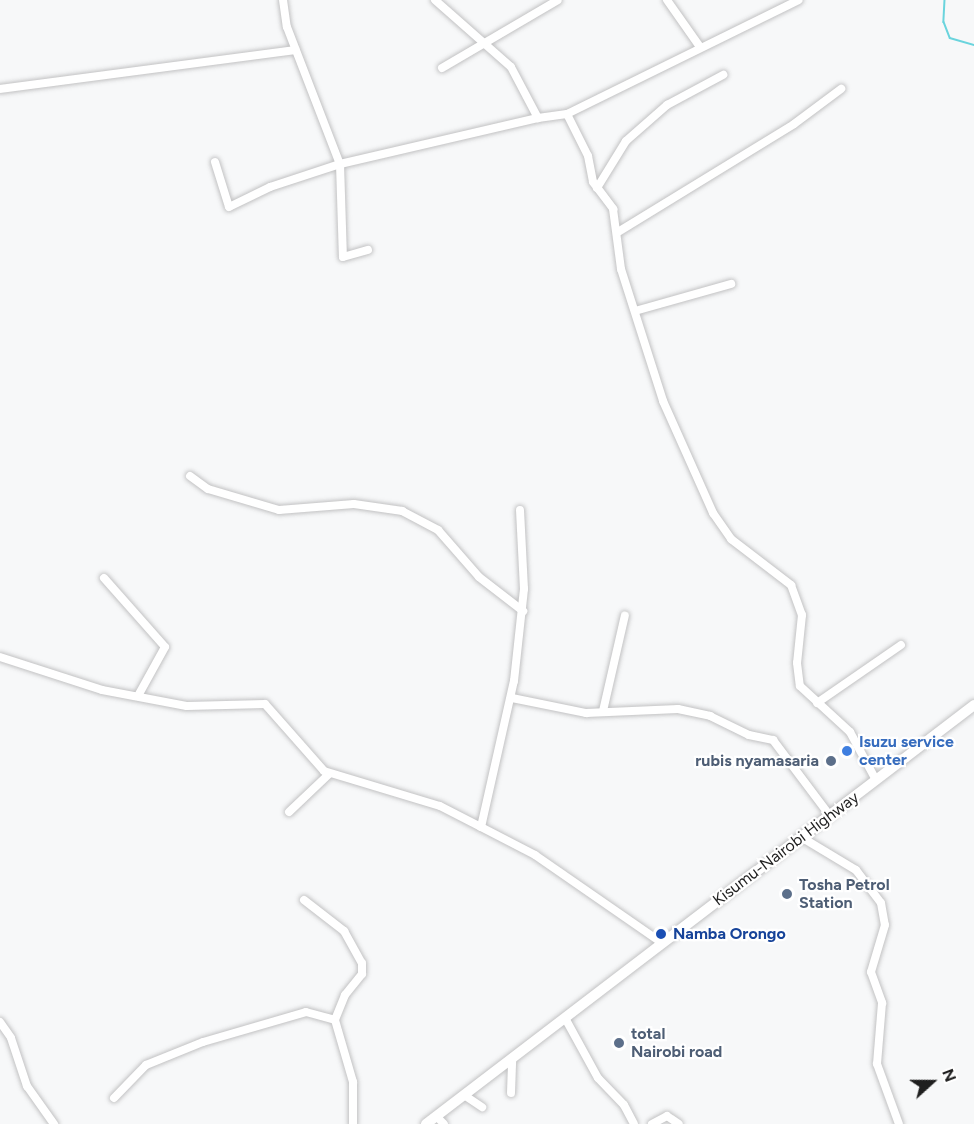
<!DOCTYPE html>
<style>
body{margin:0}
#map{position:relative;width:974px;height:1124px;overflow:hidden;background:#f7f8f9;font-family:Figtree,sans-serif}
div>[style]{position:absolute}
.stream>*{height:1.5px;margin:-0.75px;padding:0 0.75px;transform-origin:0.75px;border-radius:0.75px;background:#6ad4dd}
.roads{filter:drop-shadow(0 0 2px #c2c2c3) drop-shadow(0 0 2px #c2c2c3)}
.minor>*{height:8px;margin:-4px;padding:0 4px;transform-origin:4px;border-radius:4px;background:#fff}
.highway>*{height:10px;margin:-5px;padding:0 5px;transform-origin:5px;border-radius:5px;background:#fff}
.dots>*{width:16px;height:16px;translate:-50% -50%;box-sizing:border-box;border:3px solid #fff;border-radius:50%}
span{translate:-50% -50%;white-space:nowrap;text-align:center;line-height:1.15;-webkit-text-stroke:4.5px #fff;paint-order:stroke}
.shop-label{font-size:16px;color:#366cbe;font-weight:700}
.left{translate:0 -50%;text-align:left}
.service-label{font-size:16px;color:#4e5e75;font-weight:700}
.right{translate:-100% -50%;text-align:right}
.street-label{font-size:16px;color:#1f1f1f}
.transit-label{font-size:16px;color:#164399;font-weight:700}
.north{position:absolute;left:902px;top:1052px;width:60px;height:60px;-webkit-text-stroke:4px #fff;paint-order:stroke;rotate:69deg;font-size:16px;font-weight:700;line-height:24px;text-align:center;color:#1f1f1f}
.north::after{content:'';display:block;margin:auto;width:21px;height:27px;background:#1f1f1f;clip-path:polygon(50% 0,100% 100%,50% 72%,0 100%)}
</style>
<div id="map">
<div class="stream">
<i style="left:945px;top:0;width:22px;rotate:93deg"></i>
<i style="left:944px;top:22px;width:17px;rotate:69deg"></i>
<i style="left:950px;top:38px;width:25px;rotate:16deg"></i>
</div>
<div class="roads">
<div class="minor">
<i style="left:283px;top:0;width:27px;rotate:82deg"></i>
<i style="left:287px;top:27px;width:147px;rotate:68.9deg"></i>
<i style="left:340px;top:164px;width:93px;rotate:88.2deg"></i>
<i style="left:343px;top:257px;width:26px;rotate:-16deg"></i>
<i style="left:435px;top:0;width:101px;rotate:41.4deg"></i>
<i style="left:511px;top:67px;width:58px;rotate:62.1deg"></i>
<i style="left:667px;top:0;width:57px;rotate:54.9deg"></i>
<i style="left:442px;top:68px;width:134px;rotate:-30.4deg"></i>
<i style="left:0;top:89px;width:298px;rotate:-7.5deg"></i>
<i style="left:567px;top:114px;width:47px;rotate:63.4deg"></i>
<i style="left:588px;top:156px;width:26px;rotate:79deg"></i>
<i style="left:593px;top:182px;width:34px;rotate:53deg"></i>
<i style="left:613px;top:209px;width:61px;rotate:82.4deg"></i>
<i style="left:621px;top:269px;width:139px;rotate:72.3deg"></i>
<i style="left:663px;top:401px;width:123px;rotate:65.9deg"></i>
<i style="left:713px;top:513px;width:32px;rotate:55deg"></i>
<i style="left:731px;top:539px;width:76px;rotate:37.5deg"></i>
<i style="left:791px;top:585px;width:32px;rotate:70deg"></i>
<i style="left:802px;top:615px;width:48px;rotate:95.9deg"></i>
<i style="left:797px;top:663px;width:23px;rotate:83deg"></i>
<i style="left:800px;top:686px;width:68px;rotate:42.6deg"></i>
<i style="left:850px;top:732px;width:55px;rotate:61.6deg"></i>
<i style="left:215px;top:162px;width:47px;rotate:72.7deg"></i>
<i style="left:229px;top:207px;width:46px;rotate:-26deg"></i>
<i style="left:270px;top:187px;width:74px;rotate:-18.2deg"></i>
<i style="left:340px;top:164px;width:203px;rotate:-13.1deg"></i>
<i style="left:538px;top:118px;width:29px;rotate:-8deg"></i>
<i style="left:567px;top:114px;width:258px;rotate:-26.2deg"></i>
<i style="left:597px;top:188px;width:55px;rotate:-58.3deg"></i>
<i style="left:626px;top:141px;width:55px;rotate:-41.3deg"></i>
<i style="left:667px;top:105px;width:64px;rotate:-28.2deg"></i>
<i style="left:618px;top:232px;width:206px;rotate:-31.5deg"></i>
<i style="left:794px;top:124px;width:59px;rotate:-36.7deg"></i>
<i style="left:635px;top:311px;width:100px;rotate:-15.7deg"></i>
<i style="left:190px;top:476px;width:22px;rotate:36deg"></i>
<i style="left:208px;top:489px;width:74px;rotate:16.5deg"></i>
<i style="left:279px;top:510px;width:75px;rotate:-4.6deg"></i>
<i style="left:354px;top:504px;width:49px;rotate:8.3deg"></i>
<i style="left:402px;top:511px;width:41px;rotate:27.8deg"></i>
<i style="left:438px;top:530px;width:62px;rotate:48.9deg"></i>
<i style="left:479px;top:577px;width:56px;rotate:37.7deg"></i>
<i style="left:104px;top:578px;width:92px;rotate:48.5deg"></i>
<i style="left:165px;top:647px;width:56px;rotate:118.9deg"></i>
<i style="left:0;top:657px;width:107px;rotate:17.9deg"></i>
<i style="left:102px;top:690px;width:86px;rotate:10.7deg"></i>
<i style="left:187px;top:706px;width:78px;rotate:-1.5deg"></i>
<i style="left:265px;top:704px;width:89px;rotate:48.6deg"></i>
<i style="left:324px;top:771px;width:121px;rotate:16.8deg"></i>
<i style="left:440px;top:806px;width:46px;rotate:27.1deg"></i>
<i style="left:481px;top:827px;width:61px;rotate:27.4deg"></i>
<i style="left:535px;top:855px;width:155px;rotate:34.7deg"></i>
<i style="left:512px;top:698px;width:76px;rotate:11.5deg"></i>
<i style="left:586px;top:713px;width:92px;rotate:-2.5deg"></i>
<i style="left:678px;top:709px;width:33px;rotate:12deg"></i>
<i style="left:710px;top:716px;width:43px;rotate:26deg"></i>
<i style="left:749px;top:735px;width:25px;rotate:12deg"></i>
<i style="left:773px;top:740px;width:95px;rotate:53.1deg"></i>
<i style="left:817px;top:703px;width:102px;rotate:-34.6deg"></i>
<i style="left:603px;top:711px;width:98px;rotate:-77.1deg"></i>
<i style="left:289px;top:812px;width:55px;rotate:-43.5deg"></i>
<i style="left:481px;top:827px;width:150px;rotate:-77.3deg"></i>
<i style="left:514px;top:681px;width:93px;rotate:-83.8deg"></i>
<i style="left:524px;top:589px;width:79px;rotate:-92.9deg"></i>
<i style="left:801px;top:837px;width:64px;rotate:31deg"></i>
<i style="left:856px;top:870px;width:41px;rotate:52.9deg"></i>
<i style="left:881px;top:903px;width:22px;rotate:80deg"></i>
<i style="left:885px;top:925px;width:49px;rotate:106.6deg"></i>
<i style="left:871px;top:972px;width:33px;rotate:70deg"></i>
<i style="left:882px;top:1003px;width:61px;rotate:94.7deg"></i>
<i style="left:877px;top:1064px;width:64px;rotate:69.9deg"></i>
<i style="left:304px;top:900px;width:51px;rotate:37.8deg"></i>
<i style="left:344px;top:931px;width:37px;rotate:61deg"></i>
<i style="left:362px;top:963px;width:11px;rotate:90deg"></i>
<i style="left:362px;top:974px;width:27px;rotate:129deg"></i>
<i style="left:345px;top:995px;width:27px;rotate:112deg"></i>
<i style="left:335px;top:1020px;width:65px;rotate:73.8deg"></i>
<i style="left:353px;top:1082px;width:42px;rotate:90deg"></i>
<i style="left:565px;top:1018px;width:68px;rotate:61.2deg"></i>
<i style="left:598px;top:1078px;width:37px;rotate:46deg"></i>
<i style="left:624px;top:1105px;width:21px;rotate:62deg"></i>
<i style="left:0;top:1022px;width:19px;rotate:55deg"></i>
<i style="left:11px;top:1038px;width:51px;rotate:71.6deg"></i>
<i style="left:27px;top:1086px;width:47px;rotate:54.6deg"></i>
<i style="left:511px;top:1093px;width:35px;rotate:-88deg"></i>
<i style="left:464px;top:1095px;width:22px;rotate:34deg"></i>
<i style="left:114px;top:1098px;width:46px;rotate:-45.9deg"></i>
<i style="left:146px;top:1065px;width:61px;rotate:-22deg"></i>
<i style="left:203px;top:1042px;width:107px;rotate:-16.2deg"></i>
<i style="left:306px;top:1012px;width:30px;rotate:15deg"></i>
<i style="left:436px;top:1116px;width:11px;rotate:45deg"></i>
<i style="left:652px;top:1124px;width:17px;rotate:-28deg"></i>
<i style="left:667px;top:1116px;width:14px;rotate:34deg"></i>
</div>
<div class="highway">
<i style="left:426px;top:1124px;width:690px;rotate:-37.4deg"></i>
</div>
</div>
<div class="dots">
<i style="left:847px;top:751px;background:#3f7fe0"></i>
<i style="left:831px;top:761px;background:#5c6f8a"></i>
<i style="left:787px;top:894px;background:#5c6f8a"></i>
<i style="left:661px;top:934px;background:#1a4fb4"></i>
<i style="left:619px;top:1043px;background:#5c6f8a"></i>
</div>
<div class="shop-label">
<span class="left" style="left:859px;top:751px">Isuzu service<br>center</span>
</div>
<div class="service-label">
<span class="right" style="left:819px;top:761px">rubis nyamasaria</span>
<span class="left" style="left:799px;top:894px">Tosha Petrol<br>Station</span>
<span class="left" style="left:631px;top:1043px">total<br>Nairobi road</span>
</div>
<div class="street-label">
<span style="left:786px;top:849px;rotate:-37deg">Kisumu-Nairobi Highway</span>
</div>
<div class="transit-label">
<span class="left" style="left:673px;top:934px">Namba Orongo</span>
</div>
<div class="north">N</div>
</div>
